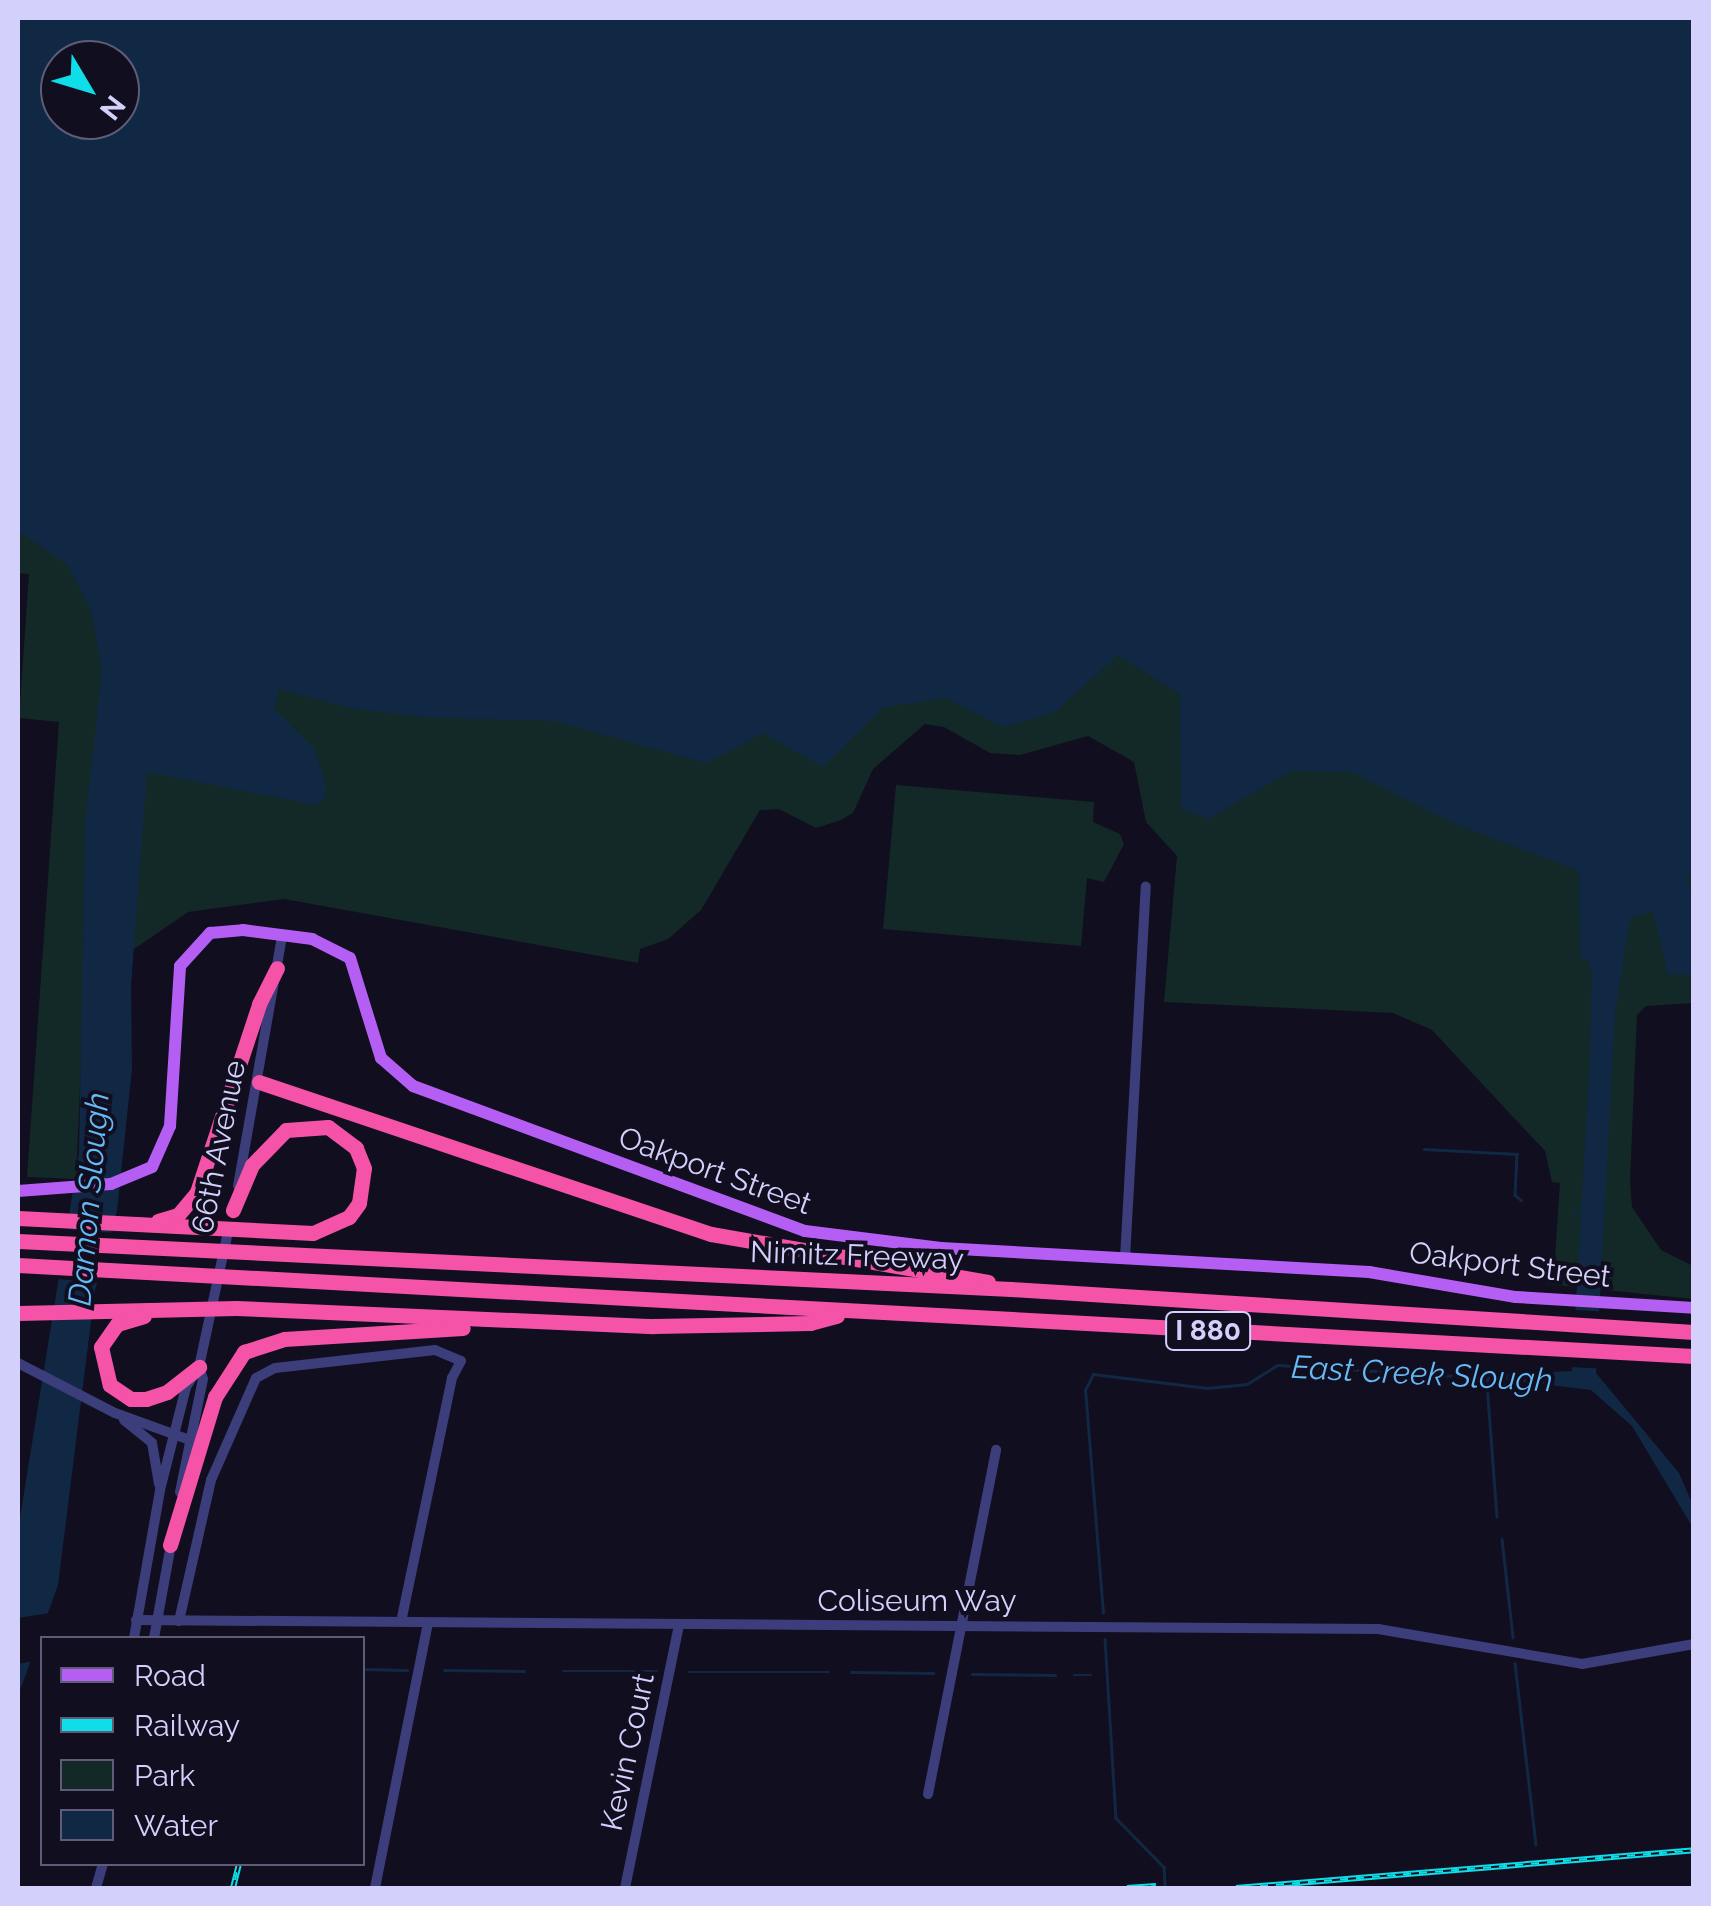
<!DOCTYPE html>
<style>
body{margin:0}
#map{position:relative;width:1711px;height:1906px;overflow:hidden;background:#100e1f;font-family:Raleway,sans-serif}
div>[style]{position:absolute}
.green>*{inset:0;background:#122927}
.water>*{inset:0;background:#112845}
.pier>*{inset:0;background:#100e1f;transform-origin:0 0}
.stream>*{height:2.5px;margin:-1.25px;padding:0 1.25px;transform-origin:1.25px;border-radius:1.25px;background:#112845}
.minor>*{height:10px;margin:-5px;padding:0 5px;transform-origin:5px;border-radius:5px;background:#3c3d7b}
.major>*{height:12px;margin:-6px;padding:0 6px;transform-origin:6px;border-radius:6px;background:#b55ef4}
.highway>*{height:15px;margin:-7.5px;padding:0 7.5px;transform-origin:7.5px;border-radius:7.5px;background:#f453a8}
.rail>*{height:6px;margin-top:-3px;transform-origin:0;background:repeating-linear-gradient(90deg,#100e1f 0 8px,#0fdde8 0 16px);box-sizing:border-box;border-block:2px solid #0fdde8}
span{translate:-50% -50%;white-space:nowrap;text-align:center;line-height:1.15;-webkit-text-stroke:8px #100e1f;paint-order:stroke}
.shield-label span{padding:2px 8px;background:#100e1f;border:2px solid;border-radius:8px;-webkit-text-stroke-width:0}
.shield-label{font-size:28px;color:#d3d0fc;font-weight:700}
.street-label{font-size:30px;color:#d3d0fc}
.water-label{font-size:32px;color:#65b9f5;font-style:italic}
.frame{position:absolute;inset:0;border:20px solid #d3d0fc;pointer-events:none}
.legend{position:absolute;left:40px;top:1636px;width:325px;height:230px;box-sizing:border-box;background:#100e1f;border:2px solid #5e5c77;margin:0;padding:12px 18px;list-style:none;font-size:30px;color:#d3d0fc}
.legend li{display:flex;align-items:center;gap:20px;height:50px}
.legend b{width:50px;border:2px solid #5e5c77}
.north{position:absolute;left:40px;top:40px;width:100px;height:100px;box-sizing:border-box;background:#100e1f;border:2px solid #5e5c77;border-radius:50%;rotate:128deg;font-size:28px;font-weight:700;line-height:40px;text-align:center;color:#d3d0fc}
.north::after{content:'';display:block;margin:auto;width:35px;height:45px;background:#0fdde8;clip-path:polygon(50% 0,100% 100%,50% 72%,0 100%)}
</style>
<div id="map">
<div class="green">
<i style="clip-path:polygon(evenodd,18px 18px,1669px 18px,1693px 35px,1693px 1003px,1646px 1006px,1637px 1015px,1630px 1181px,1632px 1207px,1661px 1250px,1693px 1266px,1693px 1299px,1547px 1284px,1545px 1259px,1555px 1257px,1560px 1183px,1552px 1182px,1545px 1151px,1432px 1030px,1393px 1013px,1164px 1002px,1177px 856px,1146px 822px,1134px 762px,1088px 736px,1020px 755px,990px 753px,944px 727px,925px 724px,873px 769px,853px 813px,841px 820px,816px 828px,779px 809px,760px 810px,701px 910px,668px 939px,640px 949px,638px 963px,284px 899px,188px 912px,121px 958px,85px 974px,76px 1179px,27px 1177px,59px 722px,19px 718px,29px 574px,18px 573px,18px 18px,60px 60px,120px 60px,120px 120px,60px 120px,60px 60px)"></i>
<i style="clip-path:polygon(896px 785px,1094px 802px,1093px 822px,1120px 834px,1124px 844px,1104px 882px,1087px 878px,1081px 946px,883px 929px)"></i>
</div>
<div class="water">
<i style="clip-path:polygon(evenodd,18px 18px,1693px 18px,1694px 872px,1687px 878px,1693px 898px,1693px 975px,1668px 974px,1653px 911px,1630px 918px,1615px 1013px,1596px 1373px,1679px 1473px,1693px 1505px,1693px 1528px,1632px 1426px,1591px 1390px,1507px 1380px,1488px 1384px,1466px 1376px,1572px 1371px,1590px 1058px,1592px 973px,1588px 959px,1580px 958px,1579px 871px,1454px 823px,1352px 772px,1291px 771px,1208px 819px,1181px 808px,1180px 694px,1118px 655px,1054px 713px,1003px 727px,946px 698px,884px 707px,823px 767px,763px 733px,706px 763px,554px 721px,421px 717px,350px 708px,279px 689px,274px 709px,314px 748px,325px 782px,325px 798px,317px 805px,147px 772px,131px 985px,132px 1069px,117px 1211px,95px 1290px,58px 1585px,18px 1696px,18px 1530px,79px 1153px,85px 825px,102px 670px,92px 613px,68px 565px,18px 531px,18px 18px,60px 60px,120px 60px,120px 120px,60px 120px,60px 60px)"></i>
</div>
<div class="pier">
<i style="clip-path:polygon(65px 1229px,116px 1233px,102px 1283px,57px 1279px)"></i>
<i style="left:1574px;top:1310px;width:33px;height:57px;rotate:3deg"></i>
<i style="clip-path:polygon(56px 1612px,39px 1660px,18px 1664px,18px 1618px)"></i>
</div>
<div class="stream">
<i style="left:1424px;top:1149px;width:93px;rotate:3.1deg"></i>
<i style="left:1517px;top:1154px;width:41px;rotate:92.8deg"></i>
<i style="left:1515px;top:1195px;width:8px;rotate:40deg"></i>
<i style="left:1573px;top:1213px;width:14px;rotate:-25deg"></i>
<i style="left:1487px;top:1384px;width:133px;rotate:85.7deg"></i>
<i style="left:1502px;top:1539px;width:99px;rotate:83.6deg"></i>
<i style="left:1103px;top:1613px;width:224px;rotate:-94.6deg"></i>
<i style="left:1085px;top:1390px;width:18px;rotate:-63deg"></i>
<i style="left:1093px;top:1374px;width:115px;rotate:7deg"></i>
<i style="left:1207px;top:1388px;width:40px;rotate:-5.7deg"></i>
<i style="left:1247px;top:1384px;width:36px;rotate:-32deg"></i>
<i style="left:1278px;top:1365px;width:191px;rotate:3.6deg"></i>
<i style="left:1105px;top:1639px;width:179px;rotate:86.5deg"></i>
<i style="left:1116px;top:1818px;width:69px;rotate:45.6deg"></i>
<i style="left:1164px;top:1867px;width:21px;rotate:87deg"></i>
<i style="left:1515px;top:1663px;width:183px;rotate:83.4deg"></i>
<i style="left:362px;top:1669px;width:45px;rotate:1.3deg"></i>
<i style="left:444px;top:1670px;width:80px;rotate:0.7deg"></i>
<i style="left:563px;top:1671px;width:94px"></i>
<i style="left:689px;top:1672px;width:140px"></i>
<i style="left:851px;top:1672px;width:82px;rotate:0.7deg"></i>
<i style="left:972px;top:1674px;width:83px;rotate:0.7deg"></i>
<i style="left:1074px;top:1675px;width:17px"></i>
</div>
<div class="minor">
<i style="left:238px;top:1186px;width:254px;rotate:-80deg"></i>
<i style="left:1125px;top:1258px;width:372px;rotate:-86.8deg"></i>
<i style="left:18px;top:1363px;width:109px;rotate:27.3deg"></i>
<i style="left:115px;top:1413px;width:80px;rotate:19.8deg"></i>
<i style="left:124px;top:1420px;width:36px;rotate:39deg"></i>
<i style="left:152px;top:1443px;width:42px;rotate:80.3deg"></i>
<i style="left:180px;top:1492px;width:115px;rotate:-78.5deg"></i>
<i style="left:203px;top:1379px;width:13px;rotate:-108deg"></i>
<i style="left:136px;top:1620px;width:1242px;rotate:0.42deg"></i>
<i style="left:1378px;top:1629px;width:207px;rotate:9.7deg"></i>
<i style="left:1582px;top:1664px;width:114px;rotate:-10.1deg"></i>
<i style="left:179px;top:1621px;width:145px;rotate:-77.2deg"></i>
<i style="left:211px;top:1480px;width:111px;rotate:-66.2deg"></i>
<i style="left:256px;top:1378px;width:21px;rotate:-28deg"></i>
<i style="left:275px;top:1368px;width:161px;rotate:-6.4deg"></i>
<i style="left:435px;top:1350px;width:28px;rotate:23deg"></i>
<i style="left:461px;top:1361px;width:19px;rotate:118deg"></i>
<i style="left:452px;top:1378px;width:249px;rotate:101.8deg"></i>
<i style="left:134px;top:1638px;width:150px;rotate:-80deg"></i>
<i style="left:160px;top:1490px;width:106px;rotate:-75.8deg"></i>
<i style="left:186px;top:1387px;width:24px;rotate:-57deg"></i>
<i style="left:199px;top:1367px;width:143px;rotate:-77.9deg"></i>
<i style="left:154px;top:1638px;width:101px;rotate:-79.7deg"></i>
<i style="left:928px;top:1794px;width:351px;rotate:-78.8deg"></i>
<i style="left:96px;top:1888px;width:25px;rotate:-74deg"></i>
<i style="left:375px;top:1888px;width:270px;rotate:-78.7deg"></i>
<i style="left:625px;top:1888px;width:268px;rotate:-78.4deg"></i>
</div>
<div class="major">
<i style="left:18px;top:1191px;width:93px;rotate:-4.3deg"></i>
<i style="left:111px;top:1184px;width:44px;rotate:-22.5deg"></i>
<i style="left:152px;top:1167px;width:45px;rotate:-66.3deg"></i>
<i style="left:170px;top:1126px;width:160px;rotate:-86.4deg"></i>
<i style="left:180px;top:966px;width:45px;rotate:-47.7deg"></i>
<i style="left:210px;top:933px;width:33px;rotate:-5deg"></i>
<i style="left:243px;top:930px;width:70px;rotate:7.4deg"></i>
<i style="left:312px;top:939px;width:42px;rotate:26.6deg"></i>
<i style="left:350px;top:958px;width:105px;rotate:72.8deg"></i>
<i style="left:381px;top:1058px;width:43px;rotate:41.2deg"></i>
<i style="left:413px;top:1086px;width:418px;rotate:20.3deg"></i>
<i style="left:805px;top:1231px;width:137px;rotate:7.1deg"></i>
<i style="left:941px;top:1248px;width:429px;rotate:3.2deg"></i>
<i style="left:1369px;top:1272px;width:149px;rotate:9.7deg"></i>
<i style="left:1516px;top:1297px;width:178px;rotate:3.5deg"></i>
</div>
<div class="highway">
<i style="left:259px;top:1082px;width:477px;rotate:18.6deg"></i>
<i style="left:711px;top:1234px;width:281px;rotate:9.8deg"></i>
<i style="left:18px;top:1218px;width:295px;rotate:2.9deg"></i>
<i style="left:313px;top:1233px;width:39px;rotate:-24deg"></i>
<i style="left:349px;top:1217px;width:17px;rotate:-54deg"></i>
<i style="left:359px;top:1203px;width:35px;rotate:-82deg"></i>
<i style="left:364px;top:1168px;width:22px;rotate:-112deg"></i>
<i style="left:356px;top:1148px;width:35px;rotate:-143deg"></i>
<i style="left:328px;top:1127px;width:42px;rotate:175.9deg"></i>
<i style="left:286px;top:1130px;width:49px;rotate:134.2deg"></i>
<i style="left:252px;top:1165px;width:49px;rotate:112.9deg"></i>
<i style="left:158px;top:1221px;width:21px;rotate:-17deg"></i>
<i style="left:178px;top:1215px;width:30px;rotate:-50deg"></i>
<i style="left:197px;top:1192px;width:198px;rotate:-71.7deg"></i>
<i style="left:259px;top:1004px;width:40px;rotate:-63.4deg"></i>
<i style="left:18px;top:1241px;width:994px;rotate:2.77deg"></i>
<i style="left:1011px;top:1289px;width:684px;rotate:3.6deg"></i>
<i style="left:18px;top:1265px;width:1678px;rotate:3.11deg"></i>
<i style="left:18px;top:1313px;width:218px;rotate:-1.3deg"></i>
<i style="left:236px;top:1308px;width:418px;rotate:2.5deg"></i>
<i style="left:654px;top:1326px;width:156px;rotate:-1.1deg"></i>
<i style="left:810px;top:1323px;width:28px;rotate:-15deg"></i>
<i style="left:144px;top:1316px;width:28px;rotate:163deg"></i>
<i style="left:117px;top:1324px;width:28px;rotate:125deg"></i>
<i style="left:101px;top:1347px;width:39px;rotate:77deg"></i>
<i style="left:110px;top:1385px;width:25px;rotate:34deg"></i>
<i style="left:131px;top:1399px;width:15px"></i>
<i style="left:146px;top:1399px;width:22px;rotate:-18deg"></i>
<i style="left:167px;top:1392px;width:41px;rotate:-38deg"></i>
<i style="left:170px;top:1545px;width:155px;rotate:-73.1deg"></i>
<i style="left:215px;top:1397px;width:54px;rotate:-57.2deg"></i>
<i style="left:244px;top:1352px;width:42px;rotate:-18deg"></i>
<i style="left:284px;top:1339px;width:179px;rotate:-3.5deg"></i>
</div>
<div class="rail">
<i style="left:233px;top:1888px;width:25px;rotate:-76deg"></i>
<i style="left:1127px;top:1888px;width:29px;rotate:-4deg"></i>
<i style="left:1236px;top:1888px;width:460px;rotate:-4.7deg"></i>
</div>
<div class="shield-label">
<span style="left:1208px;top:1331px">I 880</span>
</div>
<div class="street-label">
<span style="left:219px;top:1147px;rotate:-79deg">66th Avenue</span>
<span style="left:715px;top:1171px;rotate:20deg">Oakport Street</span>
<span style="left:857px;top:1256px;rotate:2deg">Nimitz Freeway</span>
<span style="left:1510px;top:1265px;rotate:7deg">Oakport Street</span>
<span style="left:917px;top:1601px">Coliseum Way</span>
<span style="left:628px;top:1752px;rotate:-78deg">Kevin Court</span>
</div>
<div class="water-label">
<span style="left:89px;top:1199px;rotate:-85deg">Damon Slough</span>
<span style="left:1422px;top:1374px;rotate:3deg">East Creek Slough</span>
</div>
<div class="frame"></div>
<ul class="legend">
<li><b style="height:12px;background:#b55ef4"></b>Road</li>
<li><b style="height:12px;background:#0fdde8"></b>Railway</li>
<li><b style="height:28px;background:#122927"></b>Park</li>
<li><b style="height:28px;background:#112845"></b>Water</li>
</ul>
<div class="north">N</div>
</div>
